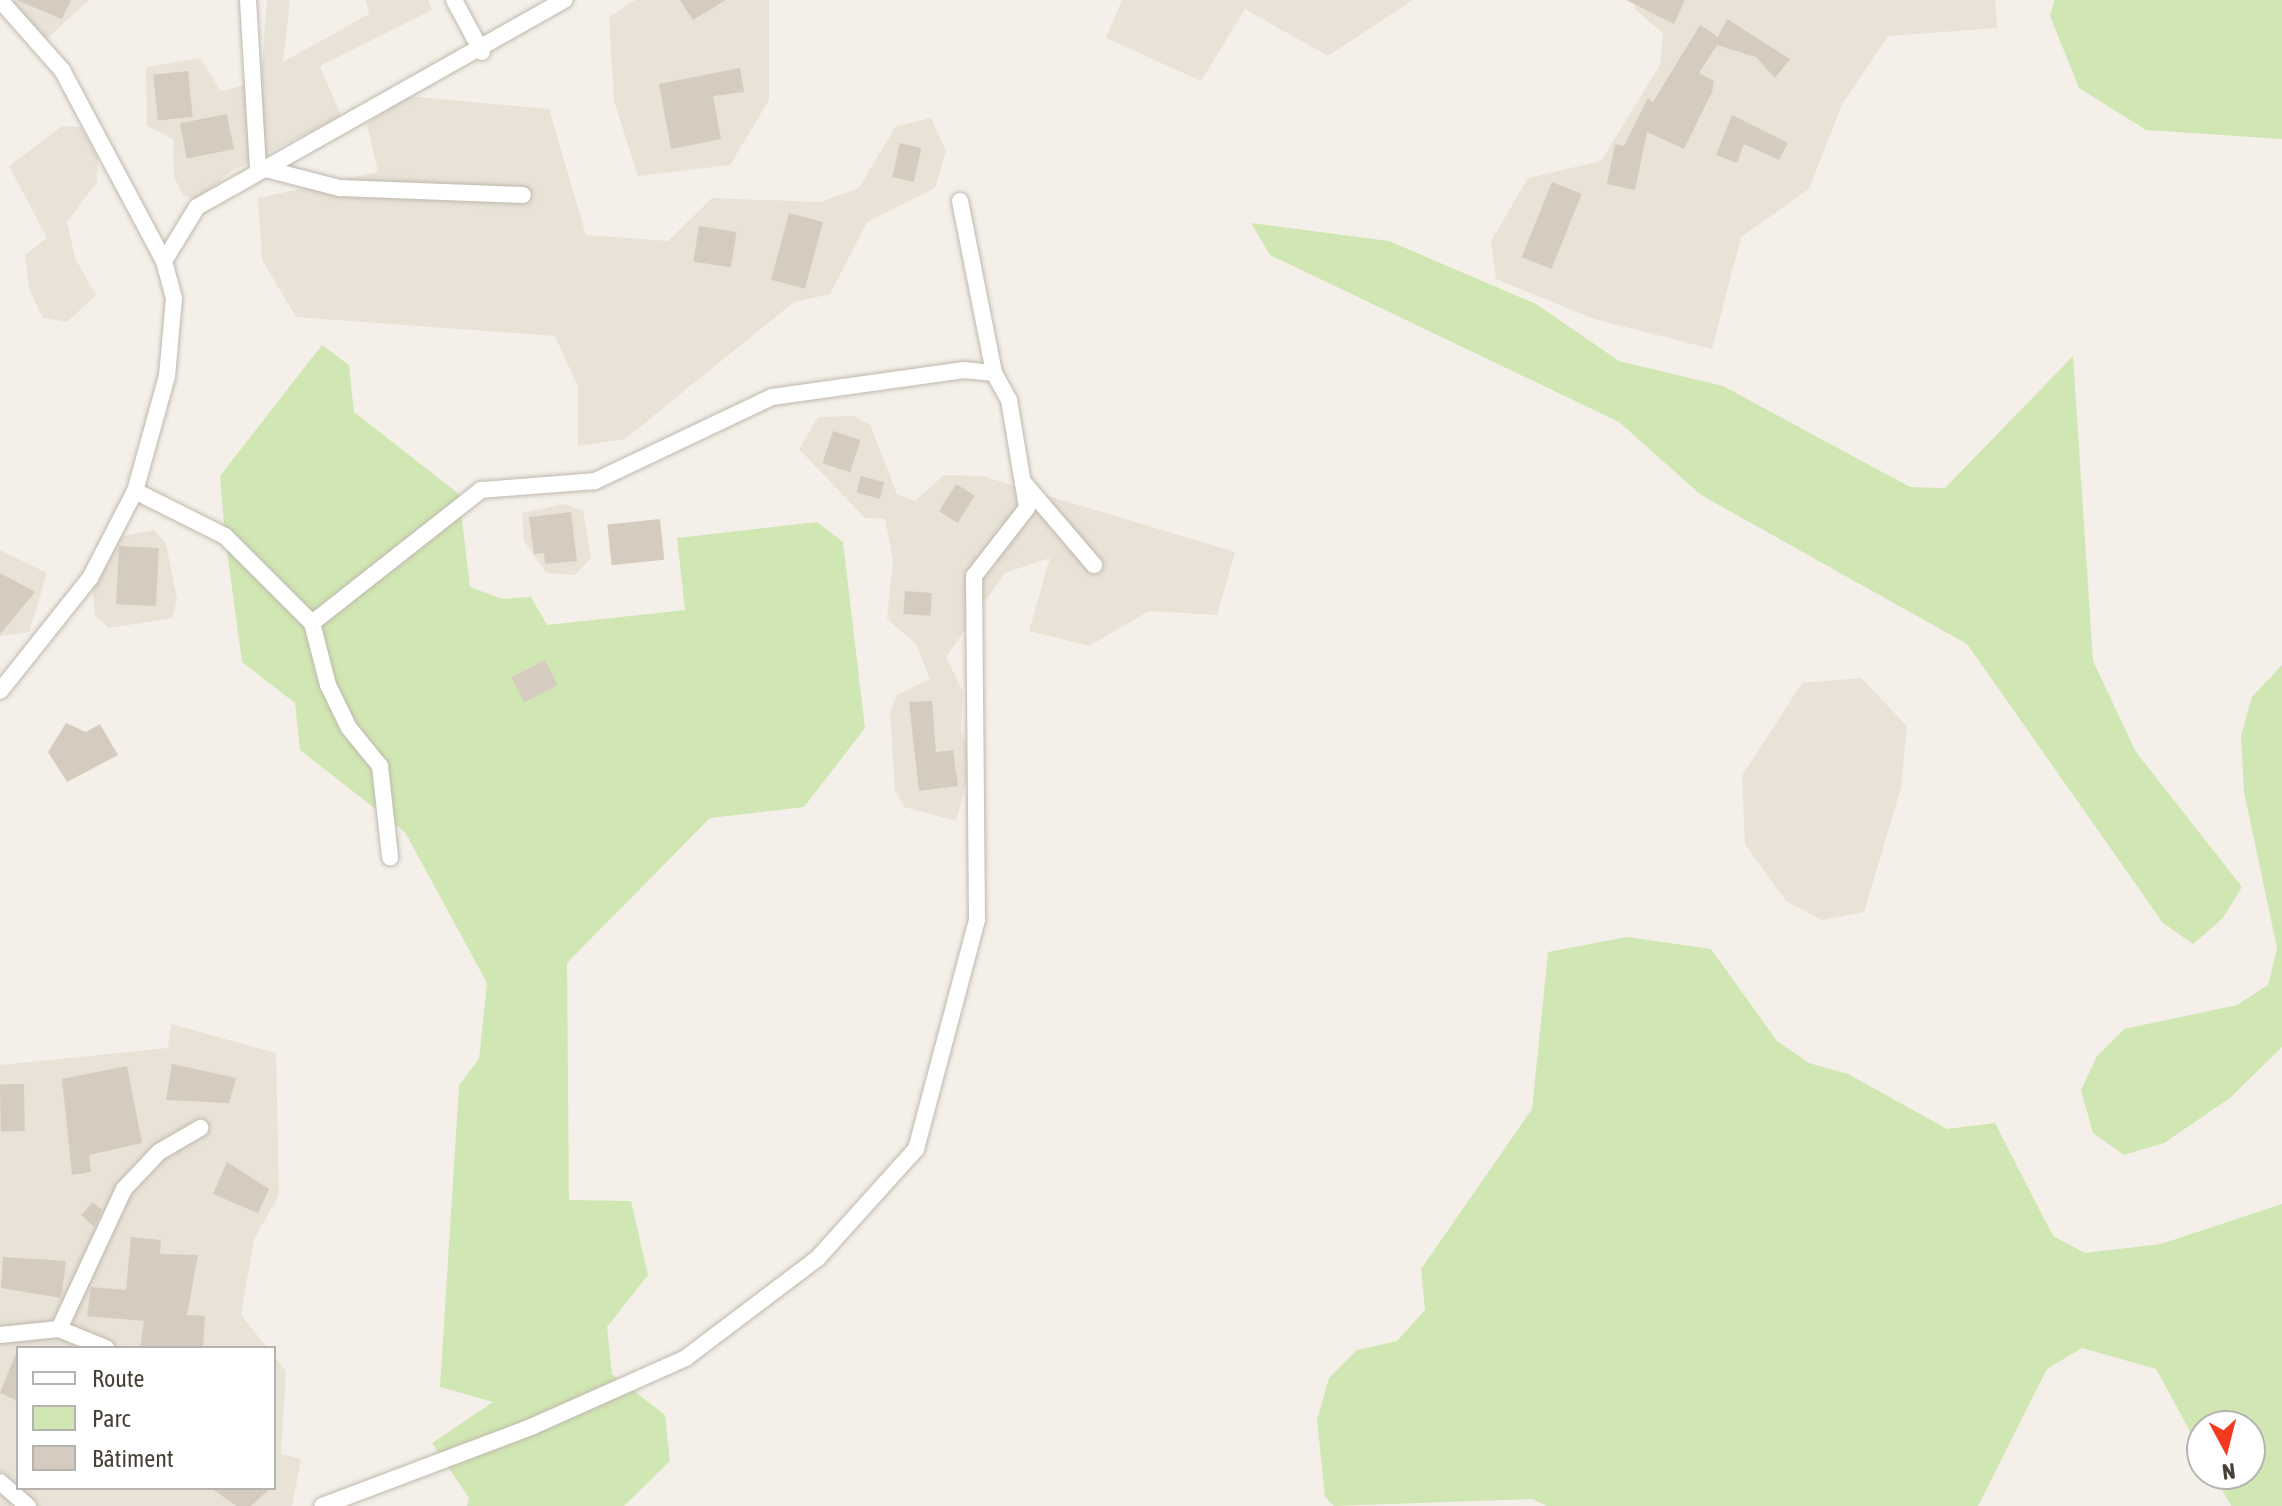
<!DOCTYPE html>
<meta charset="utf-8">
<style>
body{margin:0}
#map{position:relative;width:2282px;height:1506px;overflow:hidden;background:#f4f0e9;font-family:"Asap Condensed",sans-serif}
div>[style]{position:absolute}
.residential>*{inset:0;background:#e8e2d7}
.green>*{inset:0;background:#d1e7b3}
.building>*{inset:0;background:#d5ccbf;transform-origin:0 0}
.roads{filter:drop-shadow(0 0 2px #bfb8ac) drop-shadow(0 0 2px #bfb8ac)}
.minor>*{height:16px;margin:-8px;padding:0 8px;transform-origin:8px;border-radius:8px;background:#fff}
span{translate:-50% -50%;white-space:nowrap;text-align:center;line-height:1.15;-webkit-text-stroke:7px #fff;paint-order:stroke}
.legend{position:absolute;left:16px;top:1346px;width:260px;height:144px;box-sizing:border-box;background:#fff;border:2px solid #b5b3af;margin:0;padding:10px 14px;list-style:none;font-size:24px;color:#474137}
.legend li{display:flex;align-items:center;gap:16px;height:40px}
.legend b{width:40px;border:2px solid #b5b3af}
.north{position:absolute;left:2186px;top:1410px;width:80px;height:80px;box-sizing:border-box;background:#fff;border:2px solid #b5b3af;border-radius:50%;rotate:173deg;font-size:22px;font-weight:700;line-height:32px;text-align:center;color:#474137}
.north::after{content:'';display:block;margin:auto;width:28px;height:36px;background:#f33920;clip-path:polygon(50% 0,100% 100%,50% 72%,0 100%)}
</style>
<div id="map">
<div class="residential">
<i style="clip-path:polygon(9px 0,89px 0,44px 41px)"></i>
<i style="clip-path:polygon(267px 0,290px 0,283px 62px,369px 14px,366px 0,428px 0,432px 10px,320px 66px,341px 116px,230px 172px,198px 201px,183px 195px,174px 177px,173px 139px,147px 126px,146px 67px,200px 58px,221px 91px,261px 81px)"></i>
<i style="clip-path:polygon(635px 0,769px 0,769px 100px,730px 165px,638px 176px,614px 101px,609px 17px)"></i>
<i style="clip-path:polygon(1122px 0,1413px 0,1328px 56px,1245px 9px,1201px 81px,1106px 38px)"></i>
<i style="clip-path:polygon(1636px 0,1995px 0,1997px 28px,1888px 36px,1842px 104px,1809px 189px,1741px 237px,1712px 349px,1594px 319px,1496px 279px,1491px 241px,1528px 178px,1601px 161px,1660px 65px,1663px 34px,1634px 8px)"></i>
<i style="clip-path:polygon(408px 96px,549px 109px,586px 235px,668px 241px,712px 198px,821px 202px,859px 188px,896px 126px,931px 118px,946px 151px,935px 188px,867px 222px,830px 294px,794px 302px,625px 439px,578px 446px,578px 387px,555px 336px,296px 317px,262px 260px,258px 198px,378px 172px,367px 124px)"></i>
<i style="clip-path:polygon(62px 126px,80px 127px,98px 157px,97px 182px,67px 222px,75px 258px,96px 295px,67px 322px,43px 318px,29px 289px,25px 255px,47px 238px,9px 166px)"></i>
<i style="clip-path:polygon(854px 416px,870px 425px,897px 494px,915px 501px,944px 475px,982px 476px,1235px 552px,1217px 615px,1149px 611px,1089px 646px,1029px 631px,1050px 558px,1005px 573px,946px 657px,963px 692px,961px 729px,971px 765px,956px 821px,904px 807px,895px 790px,890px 712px,897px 695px,930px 679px,916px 644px,887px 619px,893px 560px,885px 519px,865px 518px,799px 449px,818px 417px)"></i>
<i style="clip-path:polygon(564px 504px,583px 511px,591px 558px,575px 575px,546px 573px,524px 541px,522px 513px)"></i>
<i style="clip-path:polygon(154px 530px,166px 544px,177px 599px,172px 618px,109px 628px,95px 615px,90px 559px,99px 541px)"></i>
<i style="clip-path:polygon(0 550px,47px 573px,29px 632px,0 636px)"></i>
<i style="clip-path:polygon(1861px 678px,1907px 726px,1901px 788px,1864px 912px,1822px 920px,1786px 901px,1745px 844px,1742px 776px,1802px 683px)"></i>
<i style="clip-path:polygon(171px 1024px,276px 1053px,279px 1195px,254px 1239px,241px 1315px,268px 1348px,18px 1348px,18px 1488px,274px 1488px,274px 1356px,286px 1371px,281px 1454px,301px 1459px,292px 1506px,0 1506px,0 1065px,168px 1048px)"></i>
</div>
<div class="green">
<i style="clip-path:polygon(2054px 0,2282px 0,2282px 139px,2146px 130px,2079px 88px,2050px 16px)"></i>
<i style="clip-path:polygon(1251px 223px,1389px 241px,1536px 304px,1619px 361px,1723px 386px,1910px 487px,1945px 488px,2073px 356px,2093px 661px,2136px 752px,2242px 887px,2223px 918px,2193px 944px,2163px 923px,1967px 644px,1701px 495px,1619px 422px,1270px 255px)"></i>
<i style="clip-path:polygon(322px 345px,349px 365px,354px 412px,459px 494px,470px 587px,502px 599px,531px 597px,547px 625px,685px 610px,677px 538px,817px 522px,843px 542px,865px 728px,804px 807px,710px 818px,567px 963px,569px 1200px,631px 1201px,648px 1275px,607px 1327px,612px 1374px,665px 1415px,670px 1461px,624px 1506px,467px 1506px,469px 1498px,432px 1443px,493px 1402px,440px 1387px,459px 1085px,479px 1059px,487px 983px,405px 832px,300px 750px,295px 703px,242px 662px,225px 536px,220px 476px)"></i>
<i style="clip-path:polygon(2282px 665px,2282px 1047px,2230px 1098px,2164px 1143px,2124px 1155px,2093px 1133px,2081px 1090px,2097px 1056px,2124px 1029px,2237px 1005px,2268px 985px,2277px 948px,2244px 792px,2241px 735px,2252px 697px)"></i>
<i style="clip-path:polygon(1627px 937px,1711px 949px,1777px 1041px,1809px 1063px,1848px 1074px,1947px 1129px,1995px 1123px,2053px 1236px,2085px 1253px,2161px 1244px,2282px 1204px,2282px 1506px,2231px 1506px,2214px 1474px,2250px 1474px,2250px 1426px,2202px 1426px,2202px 1453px,2156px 1369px,2082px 1348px,2047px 1369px,1978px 1506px,1546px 1506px,1533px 1499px,1334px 1506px,1325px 1497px,1317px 1420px,1329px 1378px,1357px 1350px,1397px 1341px,1425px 1310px,1421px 1269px,1532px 1109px,1548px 952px)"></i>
</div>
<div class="building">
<i style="clip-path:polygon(16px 0,71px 0,62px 19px)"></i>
<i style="clip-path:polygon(680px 0,726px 0,693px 20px)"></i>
<i style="clip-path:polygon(1626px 0,1685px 0,1674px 24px)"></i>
<i style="clip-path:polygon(1727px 19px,1790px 59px,1775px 78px,1756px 57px,1717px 45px,1699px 73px,1714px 81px,1712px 92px,1684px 149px,1647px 132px,1635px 190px,1607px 184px,1615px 144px,1624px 146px,1648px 98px,1653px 102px,1700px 25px,1718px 37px)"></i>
<i style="clip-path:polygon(740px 68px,744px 92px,713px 96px,721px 139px,671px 149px,659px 84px)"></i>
<i style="left:188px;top:71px;width:46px;height:35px;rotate:84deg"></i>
<i style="left:227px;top:114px;width:36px;height:48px;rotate:79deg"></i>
<i style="clip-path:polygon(1732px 115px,1788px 143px,1779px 160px,1744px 144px,1737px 163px,1716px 155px)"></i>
<i style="left:900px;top:143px;width:22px;height:35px;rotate:13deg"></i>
<i style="left:1552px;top:182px;width:32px;height:81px;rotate:22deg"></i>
<i style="left:789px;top:213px;width:35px;height:69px;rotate:15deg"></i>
<i style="left:699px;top:226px;width:38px;height:36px;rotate:9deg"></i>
<i style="left:833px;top:431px;width:29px;height:34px;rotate:18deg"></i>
<i style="left:861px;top:476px;width:24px;height:17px;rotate:15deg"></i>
<i style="left:956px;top:484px;width:22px;height:32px;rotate:32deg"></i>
<i style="clip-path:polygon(571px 512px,577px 561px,545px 564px,544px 553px,534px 554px,529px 517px)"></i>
<i style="left:660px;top:519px;width:41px;height:53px;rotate:84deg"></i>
<i style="left:119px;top:546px;width:40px;height:58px;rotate:3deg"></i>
<i style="clip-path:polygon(0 573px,35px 592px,0 634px)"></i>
<i style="left:905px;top:591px;width:27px;height:23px;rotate:4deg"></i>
<i style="left:545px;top:660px;width:28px;height:38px;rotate:63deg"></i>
<i style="clip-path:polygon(932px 701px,936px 752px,953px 750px,958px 786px,919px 791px,909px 702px)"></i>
<i style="clip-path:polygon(66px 723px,86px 732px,100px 724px,118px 755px,67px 782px,48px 752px)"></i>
<i style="clip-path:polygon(172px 1064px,236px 1078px,229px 1103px,166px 1100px)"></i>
<i style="clip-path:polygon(127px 1066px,142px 1143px,89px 1155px,91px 1172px,72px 1175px,62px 1079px)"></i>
<i style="left:24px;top:1084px;width:47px;height:24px;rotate:89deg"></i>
<i style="clip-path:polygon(227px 1162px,269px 1189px,258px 1213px,213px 1194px)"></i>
<i style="clip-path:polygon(93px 1202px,102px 1210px,94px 1227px,81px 1215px)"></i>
<i style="clip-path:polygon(131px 1237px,161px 1240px,160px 1254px,198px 1255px,187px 1315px,205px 1316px,203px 1348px,140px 1348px,144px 1321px,87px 1316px,91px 1287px,126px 1290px)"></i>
<i style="clip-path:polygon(3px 1257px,66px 1261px,61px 1298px,1px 1288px)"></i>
<i style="clip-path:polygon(18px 1348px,18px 1401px,0 1393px)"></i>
<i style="clip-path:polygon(211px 1488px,271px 1488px,251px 1506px,236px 1506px)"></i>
</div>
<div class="roads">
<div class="minor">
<i style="left:0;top:0;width:94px;rotate:48.5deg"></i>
<i style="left:62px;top:70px;width:217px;rotate:61.9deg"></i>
<i style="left:164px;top:261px;width:38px;rotate:75deg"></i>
<i style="left:174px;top:298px;width:78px;rotate:95.1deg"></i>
<i style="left:167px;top:376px;width:119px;rotate:105.5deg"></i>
<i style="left:135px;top:491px;width:98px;rotate:117.3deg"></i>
<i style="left:90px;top:578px;width:144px;rotate:128.5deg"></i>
<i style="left:248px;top:0;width:167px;rotate:86.6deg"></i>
<i style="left:258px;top:167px;width:85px;rotate:14.4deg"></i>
<i style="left:340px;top:188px;width:183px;rotate:2.2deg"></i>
<i style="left:454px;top:0;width:59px;rotate:61.7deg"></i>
<i style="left:960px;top:201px;width:175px;rotate:78.8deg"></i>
<i style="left:164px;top:261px;width:63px;rotate:-58.6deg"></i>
<i style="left:197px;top:207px;width:422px;rotate:-29.4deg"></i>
<i style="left:1024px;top:483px;width:108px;rotate:49.5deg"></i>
<i style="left:135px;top:491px;width:101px;rotate:26.6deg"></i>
<i style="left:225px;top:536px;width:123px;rotate:45deg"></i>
<i style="left:312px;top:623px;width:64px;rotate:75.5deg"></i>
<i style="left:328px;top:685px;width:48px;rotate:64deg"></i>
<i style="left:349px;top:728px;width:49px;rotate:50.8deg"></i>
<i style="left:380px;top:766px;width:92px;rotate:83.7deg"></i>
<i style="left:312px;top:623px;width:215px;rotate:-38.2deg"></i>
<i style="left:481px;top:490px;width:114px;rotate:-4.5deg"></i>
<i style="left:595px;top:481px;width:196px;rotate:-25.4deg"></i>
<i style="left:772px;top:397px;width:194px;rotate:-8deg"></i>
<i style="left:964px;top:370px;width:30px;rotate:6deg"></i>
<i style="left:994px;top:373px;width:31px;rotate:61deg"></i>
<i style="left:1009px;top:400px;width:109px;rotate:80.5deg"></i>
<i style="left:1027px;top:508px;width:86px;rotate:127.9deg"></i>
<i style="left:974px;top:576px;width:344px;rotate:89.5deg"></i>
<i style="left:977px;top:920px;width:237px;rotate:104.9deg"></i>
<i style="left:916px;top:1149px;width:147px;rotate:132deg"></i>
<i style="left:818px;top:1258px;width:166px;rotate:142.9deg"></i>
<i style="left:686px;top:1358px;width:170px;rotate:156deg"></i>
<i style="left:531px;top:1427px;width:223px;rotate:159.3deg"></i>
<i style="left:59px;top:1329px;width:154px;rotate:-65.1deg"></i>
<i style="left:124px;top:1189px;width:51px;rotate:-46.6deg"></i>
<i style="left:159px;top:1152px;width:48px;rotate:-30.3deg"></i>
<i style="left:0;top:1335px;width:59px;rotate:-5.8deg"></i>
<i style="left:59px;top:1329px;width:51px;rotate:22deg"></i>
<i style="left:0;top:1482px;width:37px;rotate:41deg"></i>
</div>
</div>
<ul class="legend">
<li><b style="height:10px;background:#fff"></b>Route</li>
<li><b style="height:22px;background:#d1e7b3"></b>Parc</li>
<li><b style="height:22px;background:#d5ccbf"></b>Bâtiment</li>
</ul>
<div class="north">N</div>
</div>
